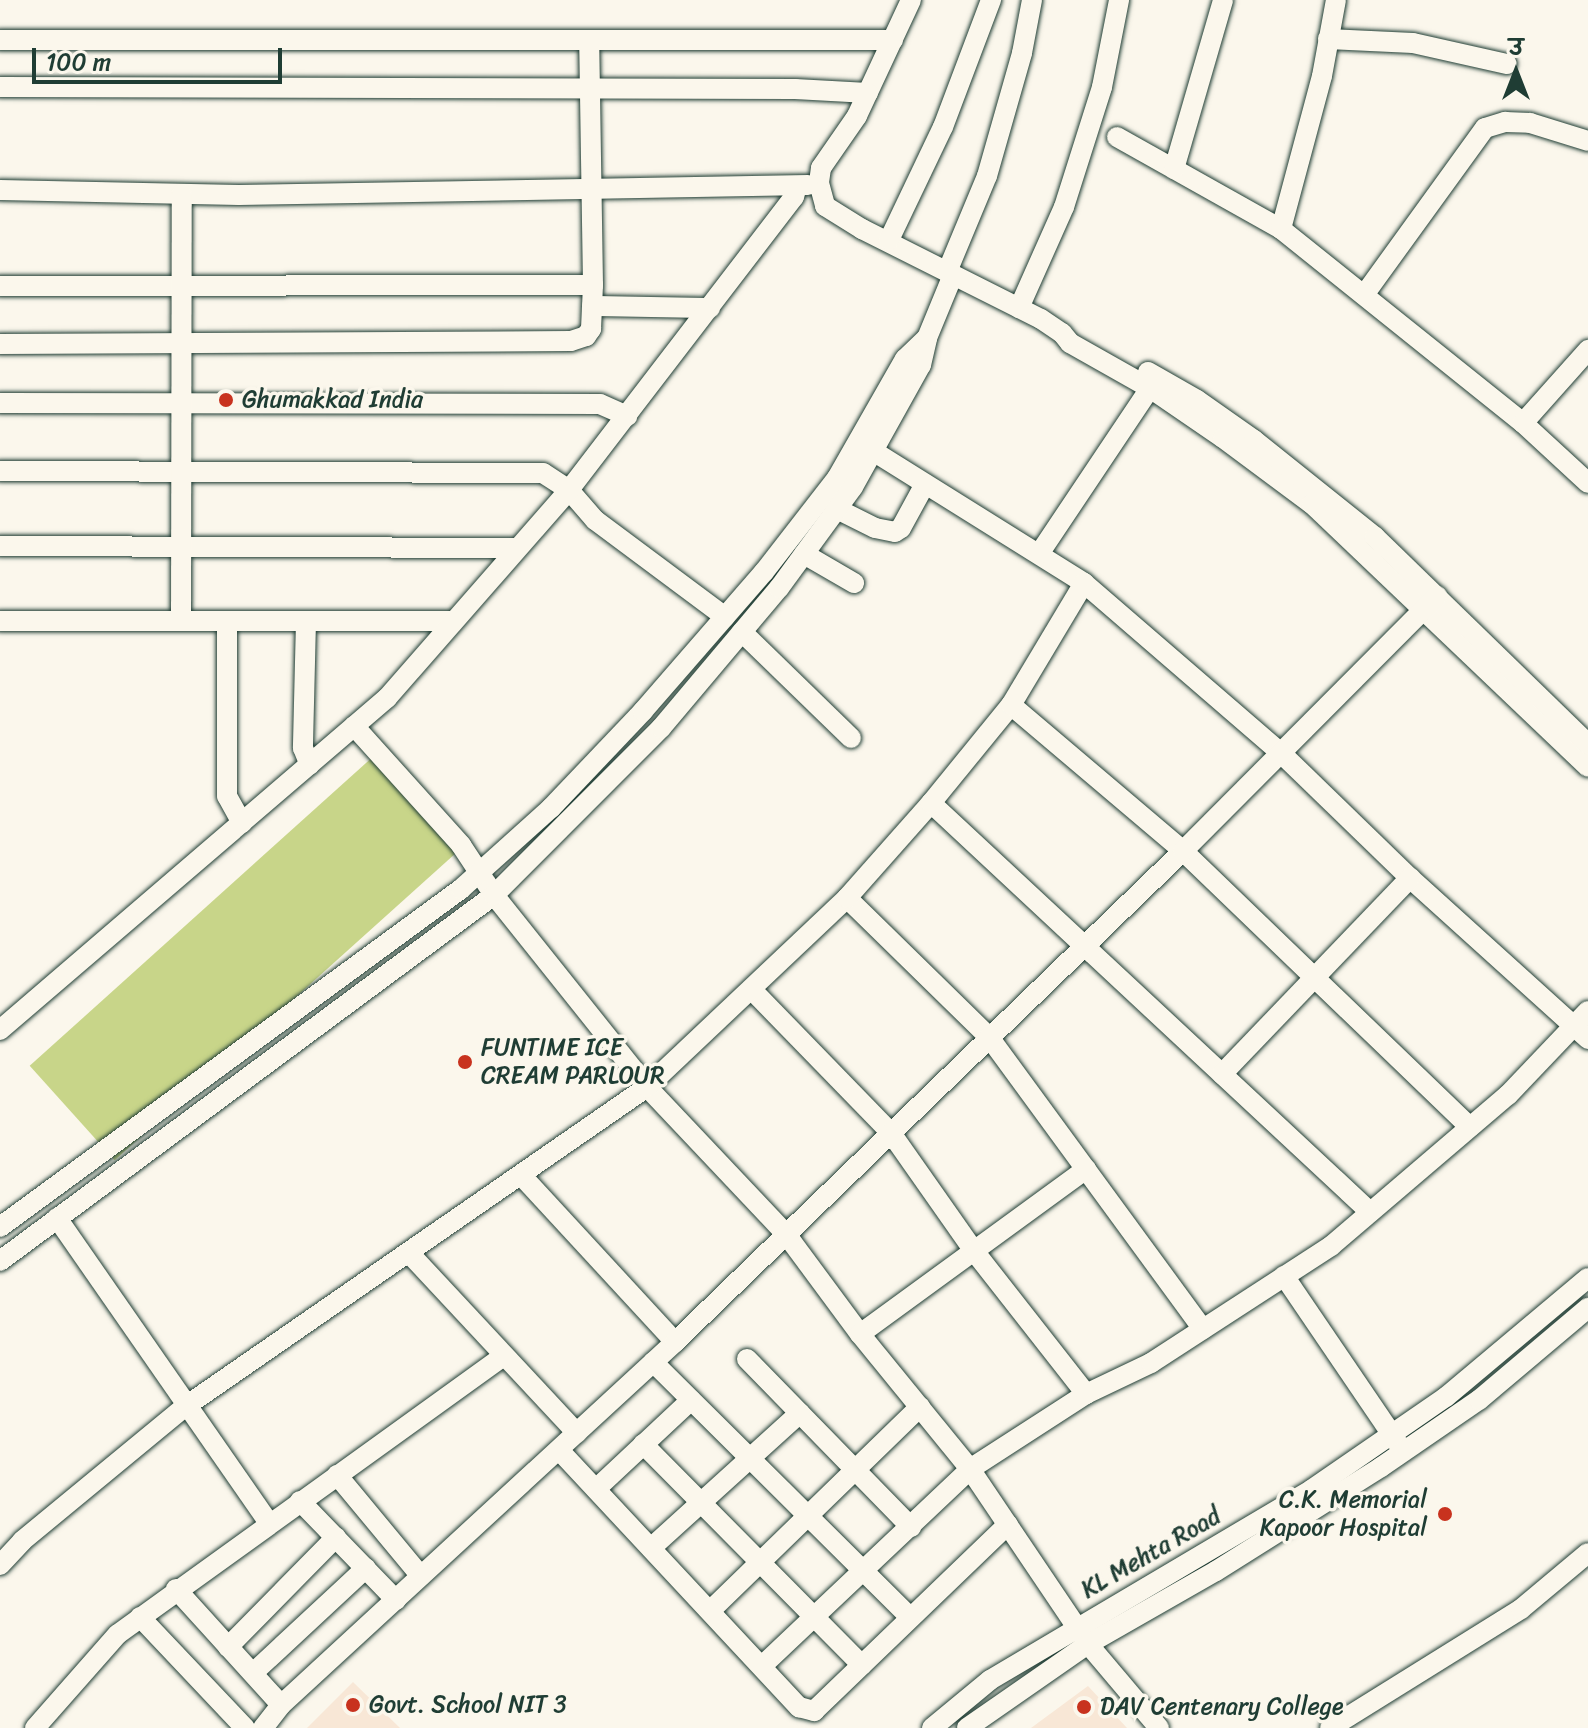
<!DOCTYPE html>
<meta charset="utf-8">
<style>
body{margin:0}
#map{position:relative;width:1588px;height:1728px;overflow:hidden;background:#fbf7ec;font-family:Sriracha,"Playpen Sans Deva",sans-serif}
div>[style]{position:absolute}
.built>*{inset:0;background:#f8e7d6}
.green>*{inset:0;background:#c8d589;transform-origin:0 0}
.roads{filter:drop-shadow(0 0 2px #1f3d34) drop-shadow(0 0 2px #1f3d34)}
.minor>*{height:20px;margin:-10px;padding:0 10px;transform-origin:10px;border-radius:10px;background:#fbf7ec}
.dots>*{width:22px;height:22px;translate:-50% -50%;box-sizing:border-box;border:4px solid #fbf7ec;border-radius:50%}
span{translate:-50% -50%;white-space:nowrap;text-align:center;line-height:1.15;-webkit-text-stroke:7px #fbf7ec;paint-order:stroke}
.poi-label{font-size:24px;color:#1f3d34}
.left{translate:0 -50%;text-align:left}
.right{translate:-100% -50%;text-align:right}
.street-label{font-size:24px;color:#1f3d34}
.north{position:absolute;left:1476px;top:32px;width:80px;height:80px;-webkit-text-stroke:6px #fbf7ec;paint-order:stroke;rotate:0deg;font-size:22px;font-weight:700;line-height:32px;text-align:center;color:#1f3d34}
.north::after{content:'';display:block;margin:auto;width:28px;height:36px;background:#1f3d34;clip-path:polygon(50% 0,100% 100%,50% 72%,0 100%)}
.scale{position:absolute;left:32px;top:48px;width:250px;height:36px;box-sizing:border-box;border:4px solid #1f3d34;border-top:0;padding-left:10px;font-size:24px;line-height:28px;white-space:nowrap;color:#1f3d34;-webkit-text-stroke:6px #fbf7ec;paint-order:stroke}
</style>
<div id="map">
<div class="built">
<i style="clip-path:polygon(353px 1682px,400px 1728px,307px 1728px)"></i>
<i style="clip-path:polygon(1088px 1686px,1127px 1728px,1031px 1728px)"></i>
</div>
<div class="green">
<i style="left:376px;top:754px;width:127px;height:466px;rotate:48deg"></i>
</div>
<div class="roads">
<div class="minor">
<i style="left:911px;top:0;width:128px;rotate:115deg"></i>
<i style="left:857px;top:116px;width:63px;rotate:124.7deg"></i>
<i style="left:821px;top:168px;width:15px;rotate:98deg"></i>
<i style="left:819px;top:183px;width:24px;rotate:75deg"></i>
<i style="left:825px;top:206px;width:44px;rotate:31.9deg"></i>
<i style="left:862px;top:229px;width:200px;rotate:26.7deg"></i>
<i style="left:1041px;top:319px;width:25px;rotate:34deg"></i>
<i style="left:1062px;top:333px;width:13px;rotate:51deg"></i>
<i style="left:1070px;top:343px;width:92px;rotate:29.4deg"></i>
<i style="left:1150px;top:388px;width:88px;rotate:34.4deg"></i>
<i style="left:1223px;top:438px;width:111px;rotate:36.6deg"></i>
<i style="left:1312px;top:504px;width:381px;rotate:43.6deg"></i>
<i style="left:1328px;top:39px;width:85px;rotate:2.7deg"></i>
<i style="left:1413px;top:43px;width:96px;rotate:12.6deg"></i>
<i style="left:0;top:40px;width:893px"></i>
<i style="left:0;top:87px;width:795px;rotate:0.14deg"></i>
<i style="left:795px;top:89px;width:73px;rotate:3.1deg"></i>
<i style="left:1117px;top:137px;width:188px;rotate:29.3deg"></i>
<i style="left:1281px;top:229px;width:310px;rotate:38.7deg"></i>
<i style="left:1523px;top:423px;width:88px;rotate:42.7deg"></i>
<i style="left:1174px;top:169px;width:176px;rotate:-73.8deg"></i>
<i style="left:0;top:190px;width:239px;rotate:1.2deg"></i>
<i style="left:239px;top:195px;width:569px;rotate:-1.01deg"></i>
<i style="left:1281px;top:229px;width:158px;rotate:-75deg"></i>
<i style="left:1322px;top:76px;width:77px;rotate:-79.6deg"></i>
<i style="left:889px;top:240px;width:125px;rotate:-64.5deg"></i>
<i style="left:943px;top:127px;width:136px;rotate:-69.3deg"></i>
<i style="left:947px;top:272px;width:104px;rotate:-67.4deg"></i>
<i style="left:987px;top:176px;width:128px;rotate:-74.1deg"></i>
<i style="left:1022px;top:53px;width:54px;rotate:-79.3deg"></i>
<i style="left:0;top:286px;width:593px;rotate:-0.1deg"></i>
<i style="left:1364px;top:295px;width:206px;rotate:-54.1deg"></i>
<i style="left:1485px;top:128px;width:21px;rotate:-17deg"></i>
<i style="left:1505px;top:122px;width:25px;rotate:2deg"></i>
<i style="left:1530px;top:123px;width:61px;rotate:17.2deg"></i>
<i style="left:592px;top:306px;width:118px;rotate:1deg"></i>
<i style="left:1019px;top:308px;width:111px;rotate:-66deg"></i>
<i style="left:1064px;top:207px;width:126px;rotate:-72.4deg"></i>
<i style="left:1102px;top:87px;width:89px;rotate:-78.9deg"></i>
<i style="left:0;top:344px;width:571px;rotate:-0.3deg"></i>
<i style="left:571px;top:341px;width:16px;rotate:-18deg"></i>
<i style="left:586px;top:336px;width:9px;rotate:-54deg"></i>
<i style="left:591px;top:329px;width:44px;rotate:-87.4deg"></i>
<i style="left:593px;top:285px;width:245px;rotate:-90.9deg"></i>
<i style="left:1148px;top:372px;width:56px;rotate:29.7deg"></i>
<i style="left:1197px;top:400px;width:70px;rotate:35.1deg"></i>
<i style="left:1254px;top:440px;width:155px;rotate:38.7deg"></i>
<i style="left:1375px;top:537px;width:297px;rotate:44.2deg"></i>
<i style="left:0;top:403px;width:600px;rotate:0.1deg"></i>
<i style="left:600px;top:404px;width:30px;rotate:24deg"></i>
<i style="left:1523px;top:423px;width:98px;rotate:-48.3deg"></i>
<i style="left:873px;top:451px;width:249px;rotate:32deg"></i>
<i style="left:1084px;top:583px;width:262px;rotate:40.8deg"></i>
<i style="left:1282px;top:754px;width:178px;rotate:44.1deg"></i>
<i style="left:1410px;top:878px;width:240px;rotate:42.1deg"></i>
<i style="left:0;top:471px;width:543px;rotate:0.21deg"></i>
<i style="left:543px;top:473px;width:31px;rotate:33deg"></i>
<i style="left:569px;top:490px;width:40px;rotate:49deg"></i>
<i style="left:595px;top:520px;width:162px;rotate:36.7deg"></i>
<i style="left:837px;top:509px;width:42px;rotate:26.6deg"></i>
<i style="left:875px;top:528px;width:20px;rotate:11deg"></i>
<i style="left:895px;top:532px;width:7px;rotate:-34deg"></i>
<i style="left:901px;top:528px;width:50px;rotate:-61.4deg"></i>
<i style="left:0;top:546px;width:516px;rotate:0.22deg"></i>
<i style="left:804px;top:554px;width:58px;rotate:30.1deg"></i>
<i style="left:1039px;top:554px;width:200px;rotate:-56.2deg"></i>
<i style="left:181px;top:620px;width:426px;rotate:-89.9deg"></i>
<i style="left:0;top:621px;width:453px"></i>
<i style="left:227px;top:621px;width:175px;rotate:90deg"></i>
<i style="left:227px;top:796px;width:31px;rotate:61deg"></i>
<i style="left:306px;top:621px;width:127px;rotate:91.4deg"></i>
<i style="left:303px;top:748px;width:18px;rotate:68deg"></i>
<i style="left:742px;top:632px;width:152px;rotate:44.2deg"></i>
<i style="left:1011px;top:705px;width:226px;rotate:40.3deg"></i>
<i style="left:1183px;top:851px;width:398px;rotate:43.9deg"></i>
<i style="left:354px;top:726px;width:160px;rotate:48deg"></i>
<i style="left:461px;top:845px;width:60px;rotate:56.6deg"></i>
<i style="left:494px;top:895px;width:246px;rotate:51.4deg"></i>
<i style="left:647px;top:1087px;width:202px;rotate:46.6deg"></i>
<i style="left:786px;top:1234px;width:124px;rotate:53.5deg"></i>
<i style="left:860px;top:1334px;width:174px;rotate:50.8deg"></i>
<i style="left:970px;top:1469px;width:211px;rotate:56deg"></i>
<i style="left:1088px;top:1644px;width:110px;rotate:49.8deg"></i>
<i style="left:931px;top:803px;width:600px;rotate:42.97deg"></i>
<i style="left:847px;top:898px;width:199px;rotate:44.4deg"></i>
<i style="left:989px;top:1037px;width:362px;rotate:53.8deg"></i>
<i style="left:753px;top:991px;width:198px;rotate:45.8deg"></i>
<i style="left:891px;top:1133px;width:144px;rotate:54.9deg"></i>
<i style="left:974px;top:1251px;width:182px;rotate:51.9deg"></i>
<i style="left:0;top:1030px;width:510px;rotate:-40.63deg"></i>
<i style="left:387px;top:698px;width:276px;rotate:-48.8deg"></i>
<i style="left:569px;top:490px;width:369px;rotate:-52.5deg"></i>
<i style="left:794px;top:197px;width:11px;rotate:-75deg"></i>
<i style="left:1222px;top:1074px;width:272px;rotate:-46.2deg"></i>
<i style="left:521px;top:1175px;width:227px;rotate:47.3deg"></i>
<i style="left:57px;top:1218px;width:371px;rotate:55.2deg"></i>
<i style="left:0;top:1227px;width:572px;rotate:-36.25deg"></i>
<i style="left:461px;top:889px;width:121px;rotate:-42deg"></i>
<i style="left:551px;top:808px;width:134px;rotate:-46.5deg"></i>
<i style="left:643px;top:711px;width:184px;rotate:-49deg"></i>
<i style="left:764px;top:572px;width:119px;rotate:-52.2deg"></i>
<i style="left:837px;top:478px;width:137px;rotate:-60.3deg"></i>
<i style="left:905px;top:359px;width:30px;rotate:-44deg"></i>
<i style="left:409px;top:1253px;width:246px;rotate:47deg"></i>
<i style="left:0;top:1261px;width:615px;rotate:-36.53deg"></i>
<i style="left:494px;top:895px;width:236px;rotate:-45deg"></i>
<i style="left:661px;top:728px;width:183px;rotate:-49.9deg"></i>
<i style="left:779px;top:588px;width:125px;rotate:-53.8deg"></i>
<i style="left:853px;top:487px;width:140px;rotate:-60.9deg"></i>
<i style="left:921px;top:365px;width:28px;rotate:-77deg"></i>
<i style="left:927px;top:338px;width:68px;rotate:-67.6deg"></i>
<i style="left:1284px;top:1276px;width:204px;rotate:55.8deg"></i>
<i style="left:860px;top:1334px;width:280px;rotate:-36.1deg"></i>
<i style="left:747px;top:1359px;width:235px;rotate:45.7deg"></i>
<i style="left:653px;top:1362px;width:361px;rotate:44.8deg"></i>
<i style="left:643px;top:1444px;width:311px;rotate:45.3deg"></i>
<i style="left:559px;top:1450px;width:352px;rotate:47deg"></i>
<i style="left:799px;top:1707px;width:16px;rotate:15deg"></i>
<i style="left:814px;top:1711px;width:269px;rotate:-43.9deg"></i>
<i style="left:337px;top:1475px;width:131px;rotate:50.3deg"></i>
<i style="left:596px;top:1489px;width:130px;rotate:-43.1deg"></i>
<i style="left:300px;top:1501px;width:138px;rotate:45.9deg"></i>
<i style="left:651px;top:1548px;width:201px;rotate:-42.2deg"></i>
<i style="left:0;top:1565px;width:33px;rotate:-47deg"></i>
<i style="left:22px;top:1541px;width:212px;rotate:-39.5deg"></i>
<i style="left:186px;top:1406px;width:561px;rotate:-34.68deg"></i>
<i style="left:647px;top:1087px;width:275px;rotate:-43.4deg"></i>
<i style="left:847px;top:898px;width:127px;rotate:-48.5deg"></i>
<i style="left:931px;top:803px;width:127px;rotate:-50.8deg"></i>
<i style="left:1011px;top:705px;width:142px;rotate:-59.1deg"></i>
<i style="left:176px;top:1589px;width:156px;rotate:47.8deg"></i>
<i style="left:710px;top:1611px;width:293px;rotate:-44.2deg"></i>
<i style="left:140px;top:1617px;width:153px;rotate:46.6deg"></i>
<i style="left:228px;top:1647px;width:154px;rotate:-45.5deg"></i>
<i style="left:762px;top:1666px;width:286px;rotate:-43.4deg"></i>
<i style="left:970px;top:1469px;width:138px;rotate:-32.9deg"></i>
<i style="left:1086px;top:1394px;width:72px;rotate:-25.5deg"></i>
<i style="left:1151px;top:1363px;width:215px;rotate:-33deg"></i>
<i style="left:1331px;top:1246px;width:233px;rotate:-40.5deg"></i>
<i style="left:1508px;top:1095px;width:116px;rotate:-46.4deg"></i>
<i style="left:253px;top:1673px;width:154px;rotate:-42.9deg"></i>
<i style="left:35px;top:1728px;width:125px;rotate:-48.6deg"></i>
<i style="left:118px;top:1634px;width:476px;rotate:-35.8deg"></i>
<i style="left:263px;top:1728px;width:29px;rotate:-52deg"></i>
<i style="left:281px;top:1705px;width:536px;rotate:-42.65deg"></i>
<i style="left:675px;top:1342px;width:707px;rotate:-44.03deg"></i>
<i style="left:1183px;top:851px;width:360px;rotate:-45.1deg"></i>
<i style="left:932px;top:1728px;width:75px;rotate:-39.6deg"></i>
<i style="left:990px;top:1680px;width:373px;rotate:-30.6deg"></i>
<i style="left:1311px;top:1490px;width:164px;rotate:-34.6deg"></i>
<i style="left:1446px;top:1397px;width:185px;rotate:-40deg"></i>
<i style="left:967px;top:1728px;width:147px;rotate:-34.8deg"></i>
<i style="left:1088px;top:1644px;width:147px;rotate:-29.7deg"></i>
<i style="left:1216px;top:1571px;width:195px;rotate:-32.2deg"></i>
<i style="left:1381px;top:1467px;width:119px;rotate:-34.4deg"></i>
<i style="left:1479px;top:1400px;width:143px;rotate:-40.2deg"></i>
<i style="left:1330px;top:1728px;width:225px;rotate:-31.9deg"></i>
<i style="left:1521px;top:1609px;width:87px;rotate:-39.9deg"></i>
</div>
</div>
<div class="dots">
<i style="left:226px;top:400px;background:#c8321e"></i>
<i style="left:465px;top:1062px;background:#c8321e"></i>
<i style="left:1445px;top:1514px;background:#c8321e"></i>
<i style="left:353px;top:1705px;background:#c8321e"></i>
<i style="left:1084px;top:1707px;background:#c8321e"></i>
</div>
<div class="poi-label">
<span class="left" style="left:242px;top:400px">Ghumakkad India</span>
<span class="left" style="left:481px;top:1062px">FUNTIME ICE<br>CREAM PARLOUR</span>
<span class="right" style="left:1427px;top:1514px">C.K. Memorial<br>Kapoor Hospital</span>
<span class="left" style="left:369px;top:1705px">Govt. School NIT 3</span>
<span class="left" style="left:1100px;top:1707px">DAV Centenary College</span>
</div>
<div class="street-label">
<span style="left:1151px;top:1553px;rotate:-30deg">KL Mehta Road</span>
</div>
<div class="north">उ</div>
<div class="scale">100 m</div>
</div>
